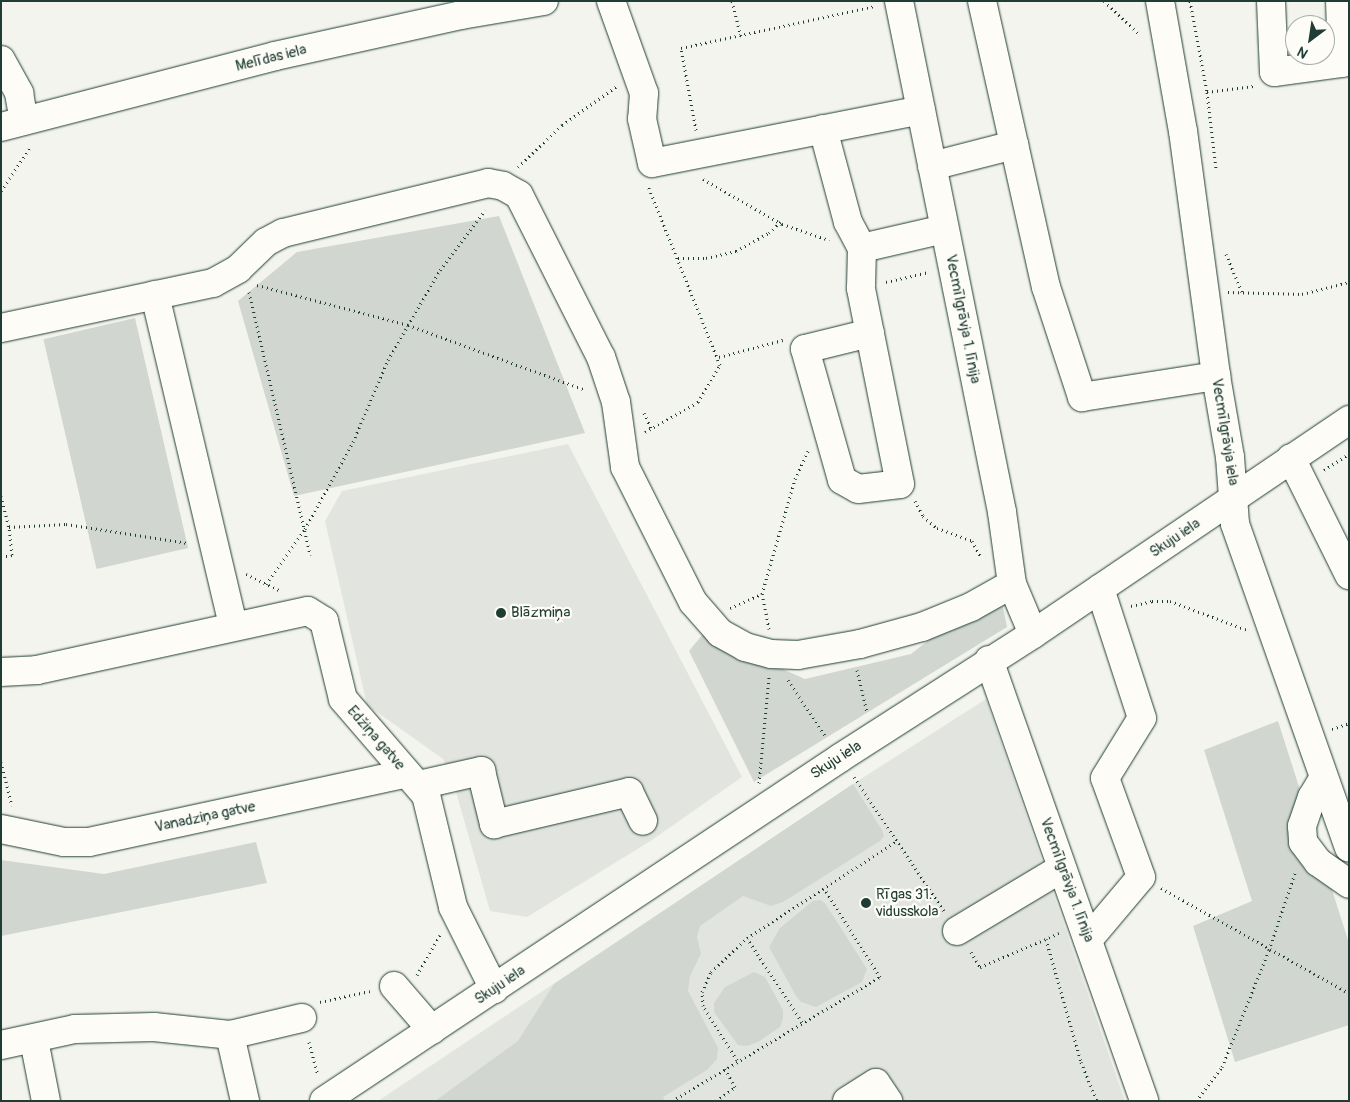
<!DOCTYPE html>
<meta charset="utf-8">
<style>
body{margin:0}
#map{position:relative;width:1350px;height:1102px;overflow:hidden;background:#f4f4ef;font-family:Pangolin,sans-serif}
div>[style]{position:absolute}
.built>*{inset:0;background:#e2e5df}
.green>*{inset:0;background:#d1d6d1;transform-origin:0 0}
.path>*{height:3px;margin-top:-1.5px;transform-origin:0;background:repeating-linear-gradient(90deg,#1f3d34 0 1px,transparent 0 5px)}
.roads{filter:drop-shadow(0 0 1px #1f3d34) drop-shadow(0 0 1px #1f3d34)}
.minor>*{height:28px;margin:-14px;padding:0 14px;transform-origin:14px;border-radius:14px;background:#fdfcf7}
.dots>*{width:14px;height:14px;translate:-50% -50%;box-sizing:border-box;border:2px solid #fdfcf7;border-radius:50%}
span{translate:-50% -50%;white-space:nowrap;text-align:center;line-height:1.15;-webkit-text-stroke:4.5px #fdfcf7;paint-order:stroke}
.street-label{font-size:15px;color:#1f3d34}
.poi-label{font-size:15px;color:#1f3d34}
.left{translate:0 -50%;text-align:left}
.frame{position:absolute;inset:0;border:2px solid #1f3d34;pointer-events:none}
.north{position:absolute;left:1285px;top:15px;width:50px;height:50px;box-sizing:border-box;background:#fdfcf7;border:1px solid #a4b0a9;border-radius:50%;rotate:211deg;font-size:14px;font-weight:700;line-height:20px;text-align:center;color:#1f3d34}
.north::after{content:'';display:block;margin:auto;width:18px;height:22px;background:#1f3d34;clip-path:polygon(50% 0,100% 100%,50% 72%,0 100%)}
</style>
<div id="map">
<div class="built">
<i style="clip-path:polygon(568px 444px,742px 777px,652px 840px,527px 917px,490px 911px,452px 778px,443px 759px,367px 705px,325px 521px,342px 491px)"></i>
<i style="clip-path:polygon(986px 699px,1125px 1101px,378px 1101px,853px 784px)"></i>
</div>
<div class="green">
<i style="clip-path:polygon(499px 216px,585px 433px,294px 496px,238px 301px,297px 252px)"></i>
<i style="left:135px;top:318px;width:236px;height:94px;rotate:77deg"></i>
<i style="clip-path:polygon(994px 603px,1003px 607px,1007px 627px,754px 782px,689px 651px,703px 634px,805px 679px,911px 654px,959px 616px)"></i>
<i style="clip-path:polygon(1278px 721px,1349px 943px,1349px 1025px,1235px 1062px,1193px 926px,1252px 901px,1204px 750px)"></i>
<i style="clip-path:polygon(853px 784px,882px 830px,884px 836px,880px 841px,783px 902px,771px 906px,743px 896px,700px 926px,697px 937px,701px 954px,690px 976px,688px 991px,718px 1048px,717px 1059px,707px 1070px,663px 1097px,665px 1101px,435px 1101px,518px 1041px,554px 984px)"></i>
<i style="clip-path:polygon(256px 842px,267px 883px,1px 936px,1px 860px,104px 874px)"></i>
<i style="clip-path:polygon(820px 900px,825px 903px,867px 969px,862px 982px,816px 1007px,801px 1002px,796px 996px,769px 947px,780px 928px,813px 901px)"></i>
<i style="clip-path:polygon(754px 972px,765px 977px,783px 1010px,783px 1019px,780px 1027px,758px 1042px,747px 1046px,738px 1045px,714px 1012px,714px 1003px,725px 987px)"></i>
</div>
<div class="path">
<i style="left:732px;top:1px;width:36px;rotate:76deg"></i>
<i style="left:1104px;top:1px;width:48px;rotate:43.3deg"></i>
<i style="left:1190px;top:1px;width:93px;rotate:79.4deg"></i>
<i style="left:1207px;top:92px;width:78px;rotate:83.3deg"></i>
<i style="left:1207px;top:92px;width:47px;rotate:-7.3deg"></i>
<i style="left:696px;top:130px;width:83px;rotate:-100.4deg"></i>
<i style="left:681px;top:48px;width:198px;rotate:-12.2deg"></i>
<i style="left:518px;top:167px;width:61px;rotate:-43.7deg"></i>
<i style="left:562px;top:125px;width:67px;rotate:-35.3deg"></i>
<i style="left:703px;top:179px;width:91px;rotate:29.7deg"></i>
<i style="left:782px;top:224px;width:50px;rotate:18.8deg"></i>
<i style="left:1px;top:191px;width:54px;rotate:-56.3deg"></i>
<i style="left:1226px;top:254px;width:41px;rotate:67.2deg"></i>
<i style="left:678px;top:258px;width:28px"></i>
<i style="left:706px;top:258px;width:31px;rotate:-13deg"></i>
<i style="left:736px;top:251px;width:38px;rotate:-29deg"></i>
<i style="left:769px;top:233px;width:16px;rotate:-45deg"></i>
<i style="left:886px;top:282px;width:44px;rotate:-13.1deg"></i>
<i style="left:257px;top:285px;width:156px;rotate:14.8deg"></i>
<i style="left:408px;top:325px;width:189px;rotate:20.1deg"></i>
<i style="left:249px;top:292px;width:270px;rotate:76.9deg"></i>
<i style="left:1228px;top:292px;width:74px;rotate:1.5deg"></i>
<i style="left:1302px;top:294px;width:49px;rotate:-14.3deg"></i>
<i style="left:719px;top:357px;width:66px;rotate:-14.9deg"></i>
<i style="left:644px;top:413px;width:17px;rotate:65deg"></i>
<i style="left:645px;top:432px;width:61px;rotate:-29.5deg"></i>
<i style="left:698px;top:402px;width:43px;rotate:-59.3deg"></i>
<i style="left:720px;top:365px;width:193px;rotate:-111.9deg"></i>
<i style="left:1324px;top:470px;width:30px;rotate:-33deg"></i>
<i style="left:1px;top:496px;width:32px;rotate:76deg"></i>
<i style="left:9px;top:527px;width:57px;rotate:-3deg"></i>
<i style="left:66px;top:524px;width:123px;rotate:8.9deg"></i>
<i style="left:915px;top:501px;width:17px;rotate:62deg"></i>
<i style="left:923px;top:516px;width:18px;rotate:41deg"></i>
<i style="left:937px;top:528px;width:37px;rotate:20deg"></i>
<i style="left:972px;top:541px;width:18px;rotate:61deg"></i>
<i style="left:1px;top:557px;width:11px;rotate:-10deg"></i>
<i style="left:12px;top:555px;width:28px;rotate:-96deg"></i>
<i style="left:246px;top:574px;width:39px;rotate:26deg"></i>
<i style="left:266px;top:584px;width:67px;rotate:-54.7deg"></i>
<i style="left:305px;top:529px;width:99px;rotate:-61.1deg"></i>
<i style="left:353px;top:442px;width:89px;rotate:-66.9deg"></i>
<i style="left:388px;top:360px;width:104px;rotate:-60deg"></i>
<i style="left:440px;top:270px;width:75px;rotate:-53.1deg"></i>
<i style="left:1131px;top:606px;width:22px;rotate:-13deg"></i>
<i style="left:1152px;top:601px;width:18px"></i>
<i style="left:1170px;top:601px;width:82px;rotate:20.6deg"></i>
<i style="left:730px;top:608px;width:35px;rotate:-24deg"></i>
<i style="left:769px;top:629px;width:36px;rotate:-101deg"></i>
<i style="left:762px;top:594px;width:120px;rotate:-74deg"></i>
<i style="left:795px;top:479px;width:31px;rotate:-65deg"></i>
<i style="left:857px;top:670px;width:43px;rotate:76.6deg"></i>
<i style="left:788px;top:680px;width:69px;rotate:56.3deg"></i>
<i style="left:1332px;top:729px;width:18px;rotate:-19deg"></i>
<i style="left:1px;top:762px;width:45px;rotate:76deg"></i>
<i style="left:854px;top:777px;width:161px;rotate:56.1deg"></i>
<i style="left:759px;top:783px;width:106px;rotate:-84.6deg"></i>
<i style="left:1161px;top:888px;width:215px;rotate:29.2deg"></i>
<i style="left:1059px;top:933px;width:14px;rotate:155deg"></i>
<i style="left:1046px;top:939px;width:128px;rotate:74.1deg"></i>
<i style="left:1081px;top:1062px;width:42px;rotate:67.7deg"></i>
<i style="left:971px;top:952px;width:17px;rotate:59deg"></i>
<i style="left:980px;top:967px;width:72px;rotate:-23deg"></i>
<i style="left:417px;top:975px;width:46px;rotate:-60.1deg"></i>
<i style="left:320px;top:1002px;width:51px;rotate:-12.4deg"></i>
<i style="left:802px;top:1022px;width:100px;rotate:-123.2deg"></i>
<i style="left:747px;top:938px;width:179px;rotate:-32.9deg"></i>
<i style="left:309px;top:1042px;width:34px;rotate:75deg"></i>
<i style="left:737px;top:1060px;width:64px;rotate:-122.2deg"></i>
<i style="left:703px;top:1006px;width:14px;rotate:-94deg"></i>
<i style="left:702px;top:992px;width:22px;rotate:-66deg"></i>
<i style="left:711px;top:972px;width:50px;rotate:-43.4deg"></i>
<i style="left:672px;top:1101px;width:242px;rotate:-30.8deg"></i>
<i style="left:880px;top:977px;width:105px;rotate:-122.2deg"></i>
<i style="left:716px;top:1101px;width:24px;rotate:-36deg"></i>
<i style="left:735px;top:1087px;width:21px;rotate:-118deg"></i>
<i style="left:1196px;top:1101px;width:43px;rotate:-52.6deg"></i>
<i style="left:1222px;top:1067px;width:126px;rotate:-68.1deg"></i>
<i style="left:1269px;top:950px;width:81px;rotate:-71.3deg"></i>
</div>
<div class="roads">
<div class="minor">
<i style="left:611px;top:1px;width:98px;rotate:70.3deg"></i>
<i style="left:644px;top:93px;width:26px;rotate:94deg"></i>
<i style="left:642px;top:119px;width:45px;rotate:77.2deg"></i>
<i style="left:652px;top:163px;width:274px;rotate:-11.1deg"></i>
<i style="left:899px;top:1px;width:521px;rotate:78.6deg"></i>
<i style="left:1002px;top:512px;width:73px;rotate:82.1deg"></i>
<i style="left:1012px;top:584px;width:54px;rotate:67.2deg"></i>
<i style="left:982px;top:1px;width:293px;rotate:77.4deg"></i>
<i style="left:1046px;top:287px;width:116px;rotate:71.9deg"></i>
<i style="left:1082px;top:397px;width:136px;rotate:-8.9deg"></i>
<i style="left:1160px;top:1px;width:132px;rotate:80deg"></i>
<i style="left:1183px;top:131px;width:247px;rotate:82.3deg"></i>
<i style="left:1216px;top:376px;width:82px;rotate:80.2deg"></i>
<i style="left:1230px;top:457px;width:67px;rotate:85.7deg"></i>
<i style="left:1235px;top:524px;width:343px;rotate:70.6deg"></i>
<i style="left:1271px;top:1px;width:71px;rotate:87.6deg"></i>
<i style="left:1274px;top:72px;width:69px;rotate:-7.5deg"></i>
<i style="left:1342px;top:63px;width:62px;rotate:-91.8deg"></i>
<i style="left:1px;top:60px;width:38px;rotate:61deg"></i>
<i style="left:19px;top:93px;width:28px;rotate:80deg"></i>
<i style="left:1px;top:127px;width:283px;rotate:-14.5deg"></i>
<i style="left:275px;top:56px;width:190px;rotate:-12.4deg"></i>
<i style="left:461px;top:15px;width:84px;rotate:-9.6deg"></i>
<i style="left:823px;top:129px;width:96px;rotate:75deg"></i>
<i style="left:848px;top:222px;width:30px;rotate:62deg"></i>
<i style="left:932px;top:166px;width:85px;rotate:-14.4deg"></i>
<i style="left:155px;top:295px;width:340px;rotate:76.7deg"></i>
<i style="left:1px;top:328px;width:217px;rotate:-12deg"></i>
<i style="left:213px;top:283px;width:29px;rotate:-29deg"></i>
<i style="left:238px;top:269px;width:39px;rotate:-44deg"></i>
<i style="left:266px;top:242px;width:19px;rotate:-28deg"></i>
<i style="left:283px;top:233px;width:211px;rotate:-13.7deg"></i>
<i style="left:488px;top:183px;width:15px;rotate:11deg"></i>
<i style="left:503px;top:186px;width:18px;rotate:29deg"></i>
<i style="left:519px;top:195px;width:182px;rotate:63.2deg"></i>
<i style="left:601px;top:357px;width:47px;rotate:71.6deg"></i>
<i style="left:616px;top:402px;width:66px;rotate:82.1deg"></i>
<i style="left:625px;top:467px;width:151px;rotate:63.3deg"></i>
<i style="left:693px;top:602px;width:41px;rotate:48.9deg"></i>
<i style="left:720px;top:633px;width:29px;rotate:29deg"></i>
<i style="left:745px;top:647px;width:27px;rotate:15deg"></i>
<i style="left:771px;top:654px;width:27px;rotate:2deg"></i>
<i style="left:798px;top:655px;width:63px;rotate:-10.1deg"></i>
<i style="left:860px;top:644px;width:64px;rotate:-15.3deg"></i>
<i style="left:922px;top:627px;width:53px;rotate:-22.2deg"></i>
<i style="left:971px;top:607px;width:47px;rotate:-29.3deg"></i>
<i style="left:870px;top:333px;width:67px;rotate:166.2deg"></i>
<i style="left:805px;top:349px;width:136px;rotate:74.2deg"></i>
<i style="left:842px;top:480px;width:18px;rotate:29deg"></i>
<i style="left:858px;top:489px;width:42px;rotate:-6.8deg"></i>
<i style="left:900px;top:484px;width:200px;rotate:-101.3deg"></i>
<i style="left:861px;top:288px;width:40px;rotate:-88.6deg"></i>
<i style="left:862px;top:248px;width:84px;rotate:-13deg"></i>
<i style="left:1291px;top:458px;width:131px;rotate:63.6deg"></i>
<i style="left:989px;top:660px;width:467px;rotate:70.6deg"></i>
<i style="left:1px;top:672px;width:36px;rotate:-3deg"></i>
<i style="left:37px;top:670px;width:277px;rotate:-12.3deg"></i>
<i style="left:308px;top:611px;width:19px;rotate:32deg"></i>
<i style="left:324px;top:621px;width:80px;rotate:76.3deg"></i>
<i style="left:343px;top:699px;width:127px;rotate:49.2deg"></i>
<i style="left:426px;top:795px;width:115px;rotate:76.4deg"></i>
<i style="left:453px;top:907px;width:92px;rotate:63.4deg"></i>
<i style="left:1323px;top:779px;width:21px;rotate:121deg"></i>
<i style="left:1312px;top:797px;width:31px;rotate:109deg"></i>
<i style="left:1302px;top:826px;width:16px;rotate:86deg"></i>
<i style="left:1303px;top:842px;width:25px;rotate:53deg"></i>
<i style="left:1318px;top:862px;width:38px;rotate:35deg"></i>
<i style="left:419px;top:785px;width:64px;rotate:-12.7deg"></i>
<i style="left:481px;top:771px;width:55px;rotate:76.2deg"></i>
<i style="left:494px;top:824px;width:139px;rotate:-13.3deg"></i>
<i style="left:629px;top:792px;width:32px;rotate:64deg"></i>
<i style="left:1px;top:829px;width:64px;rotate:11.7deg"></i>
<i style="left:64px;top:842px;width:25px"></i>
<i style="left:89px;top:842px;width:325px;rotate:-12.2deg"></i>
<i style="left:957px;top:931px;width:122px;rotate:-31deg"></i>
<i style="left:1088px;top:940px;width:82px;rotate:-49.9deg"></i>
<i style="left:1141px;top:877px;width:105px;rotate:-110deg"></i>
<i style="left:1105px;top:778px;width:70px;rotate:-58.3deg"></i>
<i style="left:1142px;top:718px;width:136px;rotate:-108deg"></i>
<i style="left:394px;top:986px;width:58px;rotate:49.2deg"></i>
<i style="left:230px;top:1035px;width:68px;rotate:77.2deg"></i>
<i style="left:34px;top:1040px;width:62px;rotate:78.9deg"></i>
<i style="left:1px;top:1045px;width:76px;rotate:-12.2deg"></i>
<i style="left:75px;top:1029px;width:79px;rotate:-1.5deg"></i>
<i style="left:154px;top:1027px;width:76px;rotate:6deg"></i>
<i style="left:230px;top:1035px;width:74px;rotate:-13.3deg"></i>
<i style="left:324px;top:1101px;width:620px;rotate:-33.61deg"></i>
<i style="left:840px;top:758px;width:229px;rotate:-32.7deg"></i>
<i style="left:1033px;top:634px;width:382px;rotate:-34.1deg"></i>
<i style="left:847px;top:1101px;width:34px;rotate:-32deg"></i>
<i style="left:876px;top:1083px;width:22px;rotate:56deg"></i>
</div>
</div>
<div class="dots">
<i style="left:501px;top:613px;background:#1f3d34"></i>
<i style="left:866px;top:903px;background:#1f3d34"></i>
</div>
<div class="street-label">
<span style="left:271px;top:58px;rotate:-14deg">Melīdas iela</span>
<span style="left:963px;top:319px;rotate:79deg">Vecmīlgrāvja 1. līnija</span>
<span style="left:1225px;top:432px;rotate:81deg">Vecmīlgrāvja iela</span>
<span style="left:1175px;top:538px;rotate:-34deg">Skuju iela</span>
<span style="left:376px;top:738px;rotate:49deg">Edžiņa gatve</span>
<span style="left:836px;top:760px;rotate:-33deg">Skuju iela</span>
<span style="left:205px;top:817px;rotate:-12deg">Vanadziņa gatve</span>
<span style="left:1067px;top:880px;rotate:70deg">Vecmīlgrāvja 1. līnija</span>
<span style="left:500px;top:985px;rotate:-34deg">Skuju iela</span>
</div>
<div class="poi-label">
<span class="left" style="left:511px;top:613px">Blāzmiņa</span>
<span class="left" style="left:876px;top:903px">Rīgas 31.<br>vidusskola</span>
</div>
<div class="frame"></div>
<div class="north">N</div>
</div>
